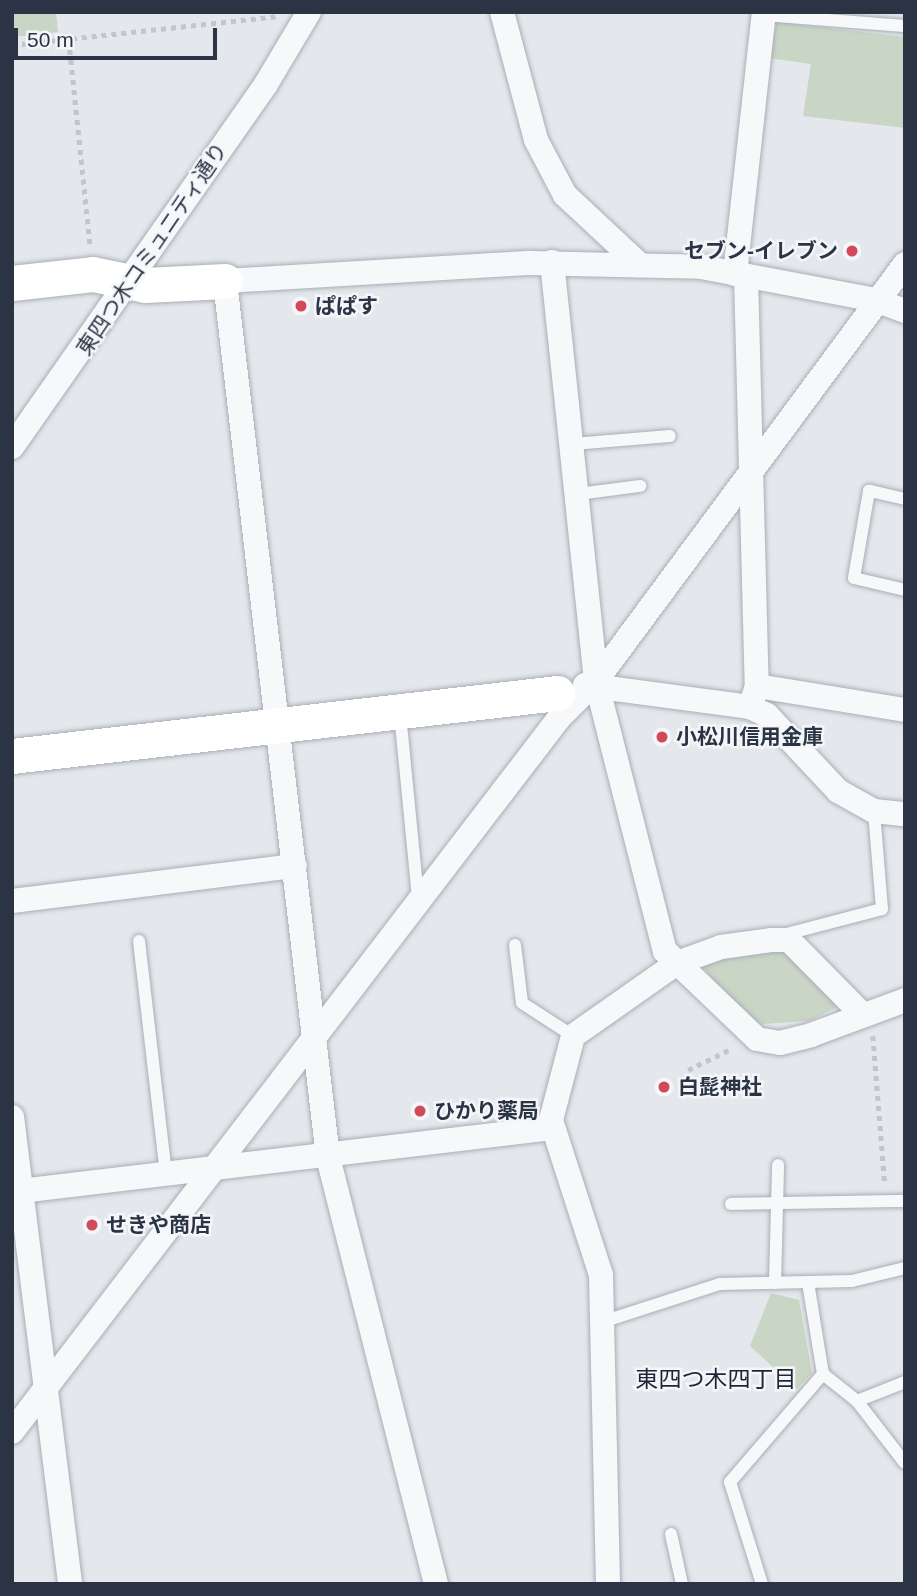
<!DOCTYPE html>
<meta charset="utf-8">
<style>
body{margin:0}
#map{position:relative;width:917px;height:1596px;overflow:hidden;background:#e4e7ec;font-family:Arial,"Noto Sans JP",sans-serif}
div>[style]{position:absolute}
.green>*{inset:0;background:#c9d6c5}
.path>*{height:4.5px;margin-top:-2.25px;transform-origin:0;background:repeating-linear-gradient(90deg,#c2c5cb 0 5px,transparent 0 10px)}
.roads{filter:drop-shadow(0 0 2px #a9aeb7) drop-shadow(0 0 2px #a9aeb7)}
.lane>*{height:12px;margin:-6px;padding:0 6px;transform-origin:6px;border-radius:6px;background:#f7f8fa}
.street>*{height:24px;margin:-12px;padding:0 12px;transform-origin:12px;border-radius:12px;background:#f7f8fa}
.secondary>*{height:35px;margin:-17.5px;padding:0 17.5px;transform-origin:17.5px;border-radius:17.5px;background:#fff}
.dots>*{width:19px;height:19px;translate:-50% -50%;box-sizing:border-box;border:4px solid #f4f6f9;border-radius:50%}
span{translate:-50% -50%;white-space:nowrap;text-align:center;line-height:1.15;-webkit-text-stroke:5px #f4f6f9;paint-order:stroke}
.street-label{font-size:21px;color:#2b3445}
.poi-label{font-size:21px;color:#2b3445;font-weight:700}
.right{translate:-100% -50%;text-align:right}
.left{translate:0 -50%;text-align:left}
.neighbourhood-label{font-size:23px;color:#1d2536}
.frame{position:absolute;inset:0;border:14px solid #2b3445;pointer-events:none}
.scale{position:absolute;left:14px;top:28px;width:203px;height:32px;box-sizing:border-box;border:4px solid #2b3445;border-top:0;padding-left:9px;font-size:21px;line-height:24px;white-space:nowrap;color:#2b3445;-webkit-text-stroke:5px #f4f6f9;paint-order:stroke}
</style>
<div id="map">
<div class="green">
<i style="clip-path:polygon(12px 12px,56px 12px,58px 32px,12px 37px)"></i>
<i style="clip-path:polygon(777px 22px,905px 37px,905px 128px,803px 116px,811px 64px,768px 58px)"></i>
<i style="clip-path:polygon(785px 949px,837px 1007px,809px 1021px,762px 1024px,743px 1015px,704px 968px,706px 958px)"></i>
<i style="clip-path:polygon(771px 1293px,799px 1300px,812px 1373px,797px 1389px,750px 1346px)"></i>
</div>
<div class="path">
<i style="left:69px;top:40px;width:205px;rotate:84.1deg"></i>
<i style="left:12px;top:45px;width:268px;rotate:-6.2deg"></i>
<i style="left:873px;top:1036px;width:148px;rotate:85.4deg"></i>
<i style="left:688px;top:1070px;width:50px;rotate:-26.1deg"></i>
</div>
<div class="roads">
<div class="lane">
<i style="left:764px;top:15px;width:141px;rotate:4.5deg"></i>
<i style="left:573px;top:444px;width:97px;rotate:-4.7deg"></i>
<i style="left:578px;top:494px;width:63px;rotate:-7.4deg"></i>
<i style="left:905px;top:499px;width:37px;rotate:-167deg"></i>
<i style="left:869px;top:491px;width:88px;rotate:99.8deg"></i>
<i style="left:854px;top:578px;width:52px;rotate:13.2deg"></i>
<i style="left:400px;top:714px;width:185px;rotate:84.4deg"></i>
<i style="left:779px;top:936px;width:106px;rotate:-14.7deg"></i>
<i style="left:882px;top:909px;width:98px;rotate:-94.7deg"></i>
<i style="left:139px;top:941px;width:234px;rotate:83.4deg"></i>
<i style="left:515px;top:945px;width:58px;rotate:83.1deg"></i>
<i style="left:522px;top:1003px;width:61px;rotate:32.9deg"></i>
<i style="left:731px;top:1204px;width:174px;rotate:-1deg"></i>
<i style="left:775px;top:1283px;width:118px;rotate:-88.5deg"></i>
<i style="left:602px;top:1322px;width:124px;rotate:-17.9deg"></i>
<i style="left:720px;top:1284px;width:132px;rotate:-1.3deg"></i>
<i style="left:852px;top:1281px;width:55px;rotate:-13.8deg"></i>
<i style="left:823px;top:1374px;width:43px;rotate:38.5deg"></i>
<i style="left:857px;top:1401px;width:78px;rotate:52.3deg"></i>
<i style="left:857px;top:1401px;width:52px;rotate:-21.6deg"></i>
<i style="left:671px;top:1534px;width:51px;rotate:77.6deg"></i>
<i style="left:762px;top:1584px;width:107px;rotate:-107.4deg"></i>
<i style="left:730px;top:1482px;width:143px;rotate:-49.3deg"></i>
<i style="left:823px;top:1374px;width:93px;rotate:-99.3deg"></i>
</div>
<div class="street">
<i style="left:502px;top:12px;width:132px;rotate:75.1deg"></i>
<i style="left:536px;top:140px;width:62px;rotate:62.2deg"></i>
<i style="left:565px;top:195px;width:103px;rotate:43deg"></i>
<i style="left:552px;top:262px;width:421px;rotate:84deg"></i>
<i style="left:596px;top:681px;width:279px;rotate:75.7deg"></i>
<i style="left:665px;top:951px;width:127px;rotate:43.7deg"></i>
<i style="left:757px;top:1039px;width:23px;rotate:10deg"></i>
<i style="left:780px;top:1043px;width:32px;rotate:-14deg"></i>
<i style="left:811px;top:1035px;width:100px;rotate:-20.4deg"></i>
<i style="left:735px;top:274px;width:264px;rotate:-83.7deg"></i>
<i style="left:746px;top:276px;width:410px;rotate:88.5deg"></i>
<i style="left:757px;top:686px;width:22px;rotate:108deg"></i>
<i style="left:12px;top:447px;width:443px;rotate:-55deg"></i>
<i style="left:266px;top:84px;width:84px;rotate:-59.2deg"></i>
<i style="left:585px;top:685px;width:166px;rotate:7.6deg"></i>
<i style="left:750px;top:707px;width:19px;rotate:25deg"></i>
<i style="left:767px;top:715px;width:104px;rotate:46.9deg"></i>
<i style="left:838px;top:791px;width:41px;rotate:29.1deg"></i>
<i style="left:874px;top:811px;width:31px;rotate:6deg"></i>
<i style="left:757px;top:686px;width:150px;rotate:9.2deg"></i>
<i style="left:12px;top:901px;width:285px;rotate:-7.1deg"></i>
<i style="left:12px;top:1117px;width:471px;rotate:82.9deg"></i>
<i style="left:12px;top:1192px;width:544px;rotate:-6.76deg"></i>
<i style="left:12px;top:1432px;width:899px;rotate:-52.54deg"></i>
<i style="left:559px;top:718px;width:52px;rotate:-45deg"></i>
<i style="left:596px;top:681px;width:519px;rotate:-53.46deg"></i>
<i style="left:436px;top:1584px;width:440px;rotate:-104.2deg"></i>
<i style="left:328px;top:1157px;width:882px;rotate:-96.71deg"></i>
<i style="left:225px;top:281px;width:307px;rotate:-3.4deg"></i>
<i style="left:531px;top:263px;width:170px;rotate:1.3deg"></i>
<i style="left:701px;top:267px;width:178px;rotate:10.7deg"></i>
<i style="left:876px;top:300px;width:31px;rotate:21deg"></i>
<i style="left:608px;top:1584px;width:309px;rotate:-91.3deg"></i>
<i style="left:601px;top:1275px;width:163px;rotate:-107.9deg"></i>
<i style="left:551px;top:1120px;width:87px;rotate:-75.3deg"></i>
<i style="left:573px;top:1036px;width:127px;rotate:-35.1deg"></i>
<i style="left:677px;top:963px;width:47px;rotate:-20deg"></i>
<i style="left:721px;top:947px;width:50px;rotate:-8deg"></i>
<i style="left:771px;top:940px;width:18px"></i>
<i style="left:789px;top:940px;width:103px;rotate:45.4deg"></i>
</div>
<div class="secondary">
<i style="left:12px;top:283px;width:81px;rotate:-6.3deg"></i>
<i style="left:93px;top:274px;width:53px;rotate:11.9deg"></i>
<i style="left:145px;top:285px;width:80px;rotate:-2.9deg"></i>
<i style="left:12px;top:756px;width:549px;rotate:-6.59deg"></i>
</div>
</div>
<div class="dots">
<i style="left:852px;top:251px;background:#d1495b"></i>
<i style="left:301px;top:306px;background:#d1495b"></i>
<i style="left:662px;top:737px;background:#d1495b"></i>
<i style="left:664px;top:1087px;background:#d1495b"></i>
<i style="left:420px;top:1111px;background:#d1495b"></i>
<i style="left:92px;top:1225px;background:#d1495b"></i>
</div>
<div class="street-label">
<span style="left:152px;top:249px;rotate:-56deg">東四つ木コミュニティ通り</span>
</div>
<div class="poi-label">
<span class="right" style="left:838px;top:251px">セブン-イレブン</span>
<span class="left" style="left:315px;top:306px">ぱぱす</span>
<span class="left" style="left:676px;top:737px">小松川信用金庫</span>
<span class="left" style="left:678px;top:1087px">白髭神社</span>
<span class="left" style="left:434px;top:1111px">ひかり薬局</span>
<span class="left" style="left:106px;top:1225px">せきや商店</span>
</div>
<div class="neighbourhood-label">
<span style="left:716px;top:1379px">東四つ木四丁目</span>
</div>
<div class="frame"></div>
<div class="scale">50 m</div>
</div>
